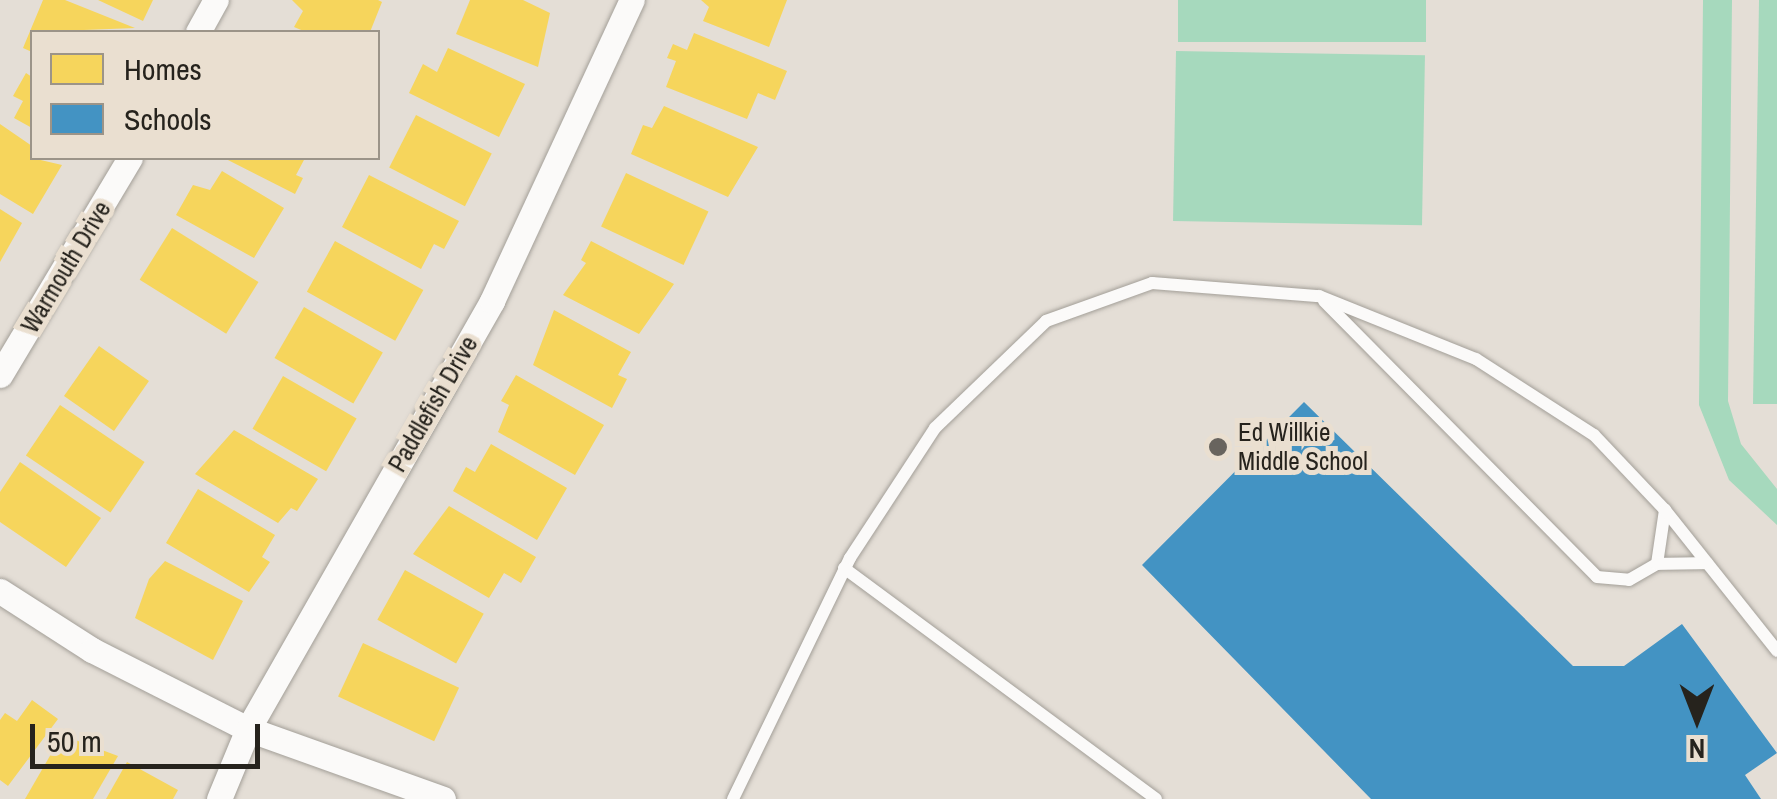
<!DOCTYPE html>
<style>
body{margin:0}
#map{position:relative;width:1777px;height:799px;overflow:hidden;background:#e4ded6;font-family:"Archivo Narrow",sans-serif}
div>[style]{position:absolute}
.green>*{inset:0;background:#a6d9bd;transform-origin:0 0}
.homes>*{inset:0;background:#f6d55c;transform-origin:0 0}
.schools>*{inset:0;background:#4393c3}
.roads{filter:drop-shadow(0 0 2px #a39f98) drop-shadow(0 0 2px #a39f98)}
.lane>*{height:12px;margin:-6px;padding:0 6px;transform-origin:6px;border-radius:6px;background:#fbfaf9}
.street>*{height:25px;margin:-12.5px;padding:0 12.5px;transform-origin:12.5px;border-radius:12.5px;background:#fbfaf9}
.dots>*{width:28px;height:28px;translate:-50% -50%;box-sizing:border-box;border:5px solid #eadfd0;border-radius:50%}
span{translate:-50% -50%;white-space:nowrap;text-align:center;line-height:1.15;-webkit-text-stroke:10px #eadfd0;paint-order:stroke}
.street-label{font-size:25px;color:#26231d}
.poi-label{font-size:25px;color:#26231d}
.left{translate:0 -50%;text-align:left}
.legend{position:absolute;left:30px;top:30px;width:350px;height:130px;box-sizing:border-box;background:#eadfd0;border:2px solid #9c9488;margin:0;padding:12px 18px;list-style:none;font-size:30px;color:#26231d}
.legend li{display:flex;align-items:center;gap:20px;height:50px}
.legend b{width:50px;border:2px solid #9c9488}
.north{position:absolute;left:1647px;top:669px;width:100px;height:100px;-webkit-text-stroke:8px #eadfd0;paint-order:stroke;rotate:180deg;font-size:28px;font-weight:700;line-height:40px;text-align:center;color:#26231d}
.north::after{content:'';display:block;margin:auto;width:35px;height:45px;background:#26231d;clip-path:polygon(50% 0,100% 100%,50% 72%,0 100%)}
.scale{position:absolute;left:30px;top:724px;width:230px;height:45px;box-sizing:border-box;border:5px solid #26231d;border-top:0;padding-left:12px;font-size:30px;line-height:35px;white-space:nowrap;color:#26231d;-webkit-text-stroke:8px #eadfd0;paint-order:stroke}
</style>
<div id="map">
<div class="green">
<i style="left:1178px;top:0;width:248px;height:42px"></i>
<i style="clip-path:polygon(1703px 0,1732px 0,1728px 401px,1741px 444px,1777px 489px,1777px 525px,1729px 480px,1699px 405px)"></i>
<i style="clip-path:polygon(1759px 0,1777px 0,1777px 404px,1753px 404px)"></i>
<i style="left:1176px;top:51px;width:249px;height:170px;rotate:1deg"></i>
</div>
<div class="homes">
<i style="clip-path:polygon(43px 0,65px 0,135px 28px,32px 32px,32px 52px,23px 48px)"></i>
<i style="clip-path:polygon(98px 0,153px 0,143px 21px)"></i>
<i style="clip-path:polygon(292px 0,378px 0,382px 2px,370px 32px,306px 32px,294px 27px,303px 11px)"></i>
<i style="clip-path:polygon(470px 0,523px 0,550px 13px,538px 67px,456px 34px)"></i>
<i style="clip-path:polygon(701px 0,787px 0,769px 47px,703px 21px,709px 7px)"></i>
<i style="clip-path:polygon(694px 33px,787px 71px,775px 100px,758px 93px,747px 119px,666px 87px,676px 61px,667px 58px,673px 44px,687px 50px)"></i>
<i style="clip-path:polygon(448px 48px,525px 84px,499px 137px,409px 93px,423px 64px,437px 72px)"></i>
<i style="clip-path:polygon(26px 73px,32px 77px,32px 128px,14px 118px,23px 101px,13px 96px)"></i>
<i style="clip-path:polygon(664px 106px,758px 147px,728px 197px,631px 154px,643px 125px,652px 128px)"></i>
<i style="left:416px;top:115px;width:85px;height:59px;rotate:27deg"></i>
<i style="clip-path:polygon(0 124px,32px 146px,32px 158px,62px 165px,33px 214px,0 194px)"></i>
<i style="clip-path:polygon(224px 158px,305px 158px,296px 175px,303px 178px,295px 194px)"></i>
<i style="clip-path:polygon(222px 171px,284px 208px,254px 258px,176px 215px,193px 185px,210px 190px)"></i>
<i style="left:626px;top:173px;width:91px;height:59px;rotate:25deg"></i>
<i style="clip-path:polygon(369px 175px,459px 221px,444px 249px,434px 244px,421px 269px,342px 227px)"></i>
<i style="clip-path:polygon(0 209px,22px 223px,0 262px)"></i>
<i style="left:172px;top:228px;width:102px;height:61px;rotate:32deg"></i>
<i style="left:335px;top:241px;width:101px;height:58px;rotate:29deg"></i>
<i style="clip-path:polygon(591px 241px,674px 284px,639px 334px,563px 295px,586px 263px,581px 260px)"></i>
<i style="left:304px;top:307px;width:91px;height:59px;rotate:30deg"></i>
<i style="clip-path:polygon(554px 310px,631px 352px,618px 375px,627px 379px,612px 408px,533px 365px)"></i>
<i style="left:99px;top:346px;width:61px;height:61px;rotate:35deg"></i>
<i style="clip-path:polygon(516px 375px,604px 425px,575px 475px,498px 432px,509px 405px,501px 401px)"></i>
<i style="left:283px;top:376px;width:85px;height:61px;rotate:30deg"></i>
<i style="left:60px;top:405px;width:102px;height:61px;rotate:34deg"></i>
<i style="clip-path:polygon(234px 430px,318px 479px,297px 511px,291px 508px,278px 523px,195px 474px)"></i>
<i style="clip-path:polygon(491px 444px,567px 488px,537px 540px,453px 491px,466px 467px,475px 472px)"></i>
<i style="clip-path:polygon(20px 462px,101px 518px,66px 567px,0 522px,0 492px)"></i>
<i style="clip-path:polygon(198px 489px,275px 535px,262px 557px,270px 562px,249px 592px,166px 543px)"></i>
<i style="clip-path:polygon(449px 506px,536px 557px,521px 583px,504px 573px,489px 598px,413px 554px)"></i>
<i style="clip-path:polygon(165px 561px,243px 601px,213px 660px,135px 618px,149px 579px)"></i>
<i style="left:405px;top:570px;width:90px;height:57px;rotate:29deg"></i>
<i style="left:363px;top:643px;width:106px;height:59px;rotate:25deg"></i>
<i style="clip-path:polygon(32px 700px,58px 719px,8px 786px,0 780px,0 720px,5px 713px,17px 721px)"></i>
<i style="clip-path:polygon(62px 735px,118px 756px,93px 799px,25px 799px)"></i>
<i style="clip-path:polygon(127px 762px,178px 790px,173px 799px,106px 799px)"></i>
</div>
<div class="schools">
<i style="clip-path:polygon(1304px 402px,1573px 666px,1624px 666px,1682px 624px,1777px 753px,1745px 775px,1761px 799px,1371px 799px,1142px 565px)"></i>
</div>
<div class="roads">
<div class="lane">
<i style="left:1324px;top:301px;width:388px;rotate:45.3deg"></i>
<i style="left:1597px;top:577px;width:32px;rotate:5deg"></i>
<i style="left:1629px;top:580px;width:32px;rotate:-30deg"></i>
<i style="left:1657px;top:564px;width:55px;rotate:-81.6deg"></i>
<i style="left:1657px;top:564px;width:50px;rotate:-1.1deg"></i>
<i style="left:844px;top:568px;width:388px;rotate:36.5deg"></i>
<i style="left:733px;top:799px;width:268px;rotate:-64.1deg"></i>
<i style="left:850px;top:558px;width:155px;rotate:-56.8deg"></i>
<i style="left:935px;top:428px;width:154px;rotate:-43.9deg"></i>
<i style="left:1046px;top:321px;width:113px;rotate:-19.7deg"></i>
<i style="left:1152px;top:283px;width:168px;rotate:4.5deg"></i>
<i style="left:1319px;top:296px;width:169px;rotate:21.9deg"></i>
<i style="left:1476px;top:359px;width:140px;rotate:32.8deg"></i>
<i style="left:1594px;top:435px;width:103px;rotate:46.6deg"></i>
<i style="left:1665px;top:510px;width:180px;rotate:51.5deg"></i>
</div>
<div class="street">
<i style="left:198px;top:32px;width:37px;rotate:-61deg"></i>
<i style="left:0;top:375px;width:253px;rotate:-59.1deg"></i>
<i style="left:0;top:591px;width:109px;rotate:32.7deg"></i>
<i style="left:92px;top:650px;width:175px;rotate:26.9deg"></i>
<i style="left:248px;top:729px;width:207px;rotate:19.7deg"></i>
<i style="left:219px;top:799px;width:76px;rotate:-67.5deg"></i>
<i style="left:248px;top:729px;width:493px;rotate:-60.3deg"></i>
<i style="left:492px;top:301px;width:332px;rotate:-65.1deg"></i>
</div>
</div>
<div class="dots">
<i style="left:1218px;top:447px;background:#68645e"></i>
</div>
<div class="street-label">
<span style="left:66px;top:267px;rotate:-59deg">Warmouth Drive</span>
<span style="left:433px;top:404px;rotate:-60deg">Paddlefish Drive</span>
</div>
<div class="poi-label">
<span class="left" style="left:1238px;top:447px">Ed Willkie<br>Middle School</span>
</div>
<ul class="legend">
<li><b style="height:28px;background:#f6d55c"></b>Homes</li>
<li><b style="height:28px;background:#4393c3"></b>Schools</li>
</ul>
<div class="north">N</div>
<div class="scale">50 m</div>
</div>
